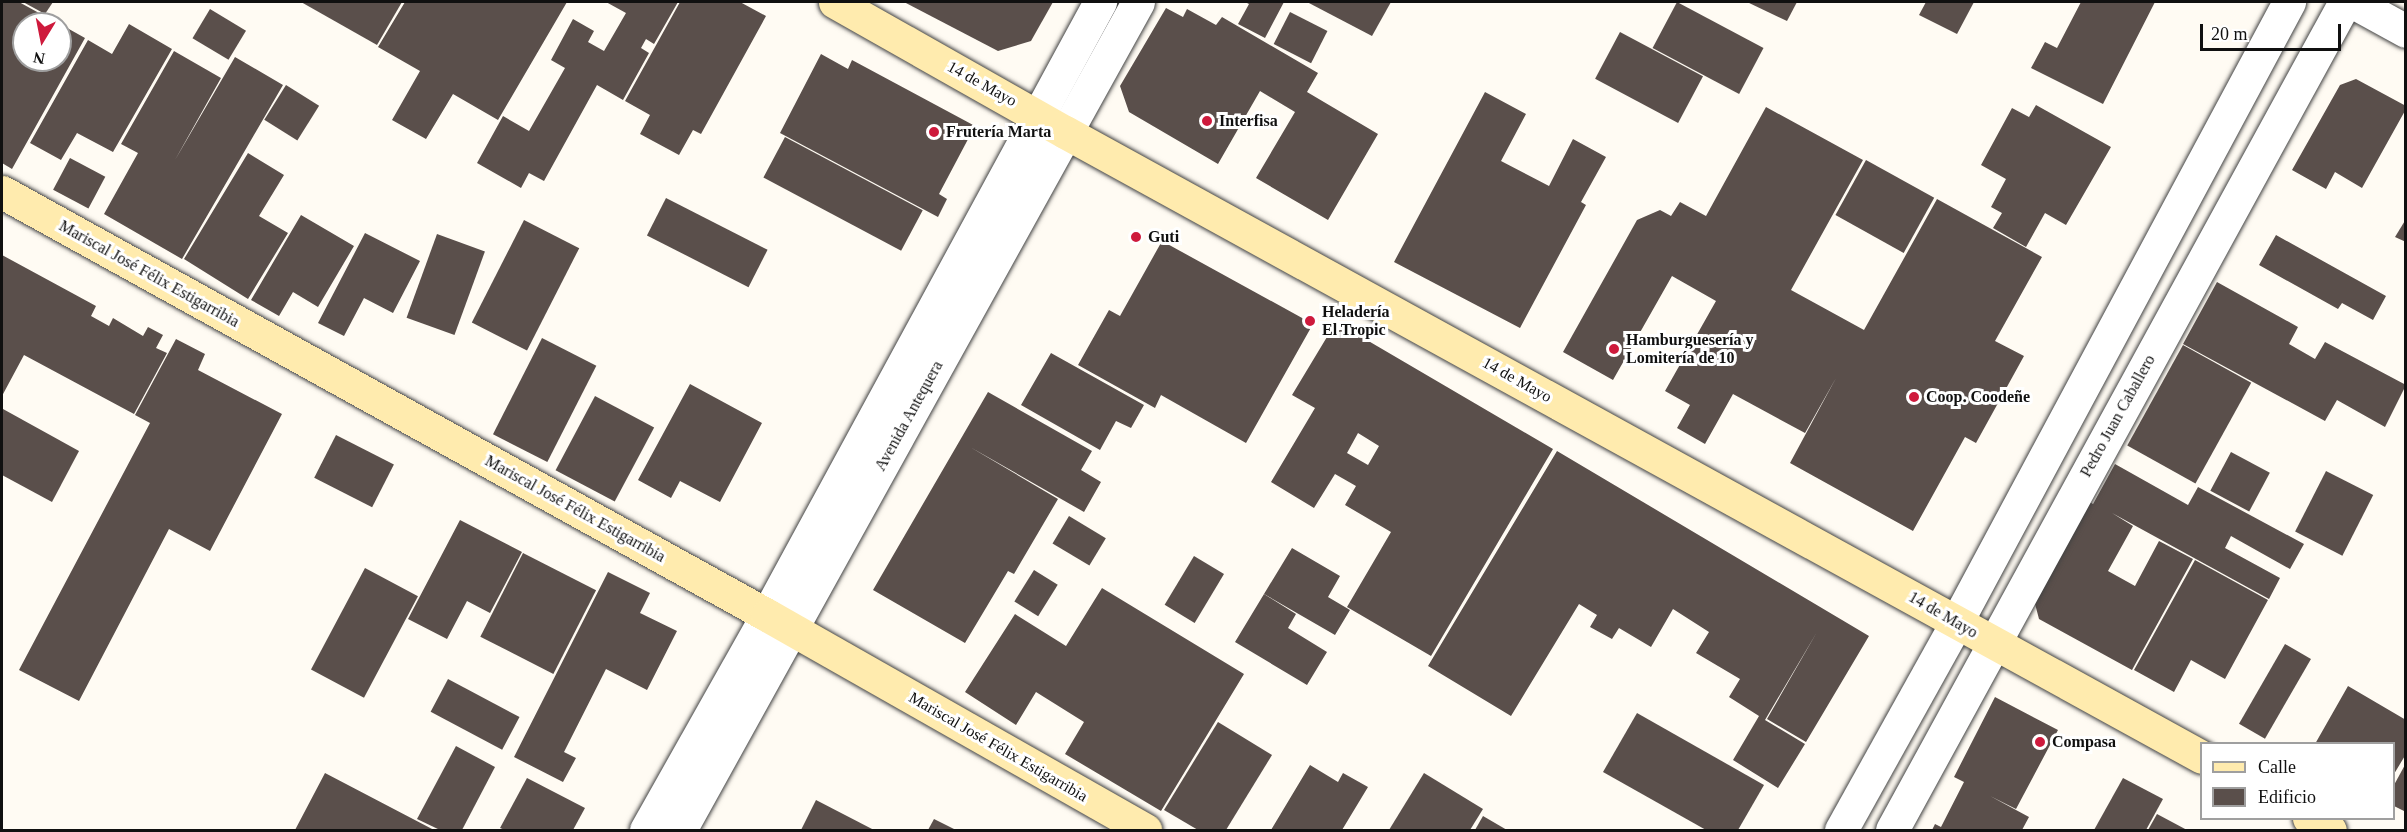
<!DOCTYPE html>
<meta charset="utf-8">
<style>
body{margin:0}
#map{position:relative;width:2407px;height:832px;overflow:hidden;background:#fffbf3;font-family:Georgia,serif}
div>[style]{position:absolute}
.building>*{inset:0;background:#5a4f4b;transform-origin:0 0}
.roads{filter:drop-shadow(0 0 2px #434343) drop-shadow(0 0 2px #434343)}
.minor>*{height:33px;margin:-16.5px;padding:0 16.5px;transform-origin:16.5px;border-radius:16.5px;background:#fff}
.secondary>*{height:33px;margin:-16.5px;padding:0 16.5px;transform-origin:16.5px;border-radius:16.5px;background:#ffebae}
.dots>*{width:16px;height:16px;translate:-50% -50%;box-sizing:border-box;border:3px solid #fff;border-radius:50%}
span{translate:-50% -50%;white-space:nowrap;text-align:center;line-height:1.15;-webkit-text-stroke:6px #fff;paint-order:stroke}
.street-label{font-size:16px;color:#101010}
.poi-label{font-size:16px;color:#101010;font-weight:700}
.left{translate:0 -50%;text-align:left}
.frame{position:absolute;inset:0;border:3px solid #101010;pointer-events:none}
.legend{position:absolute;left:2200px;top:742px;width:195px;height:78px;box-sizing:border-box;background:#fff;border:2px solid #9f9f9f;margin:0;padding:8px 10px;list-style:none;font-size:18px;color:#101010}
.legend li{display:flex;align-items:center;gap:12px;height:30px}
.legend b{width:30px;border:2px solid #9f9f9f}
.north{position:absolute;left:12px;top:12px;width:60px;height:60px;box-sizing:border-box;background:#fff;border:2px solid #9f9f9f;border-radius:50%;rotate:190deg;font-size:16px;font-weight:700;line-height:24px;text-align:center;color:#101010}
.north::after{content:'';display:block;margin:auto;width:21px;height:27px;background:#ce1a3c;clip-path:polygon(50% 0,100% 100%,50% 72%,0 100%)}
.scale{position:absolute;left:2200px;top:24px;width:141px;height:27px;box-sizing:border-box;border:3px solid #101010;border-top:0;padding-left:8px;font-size:18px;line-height:21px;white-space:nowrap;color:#101010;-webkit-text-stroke:4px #fff;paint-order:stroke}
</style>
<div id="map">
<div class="building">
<i style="clip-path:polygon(2px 2px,19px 2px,59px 24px,24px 24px,24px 60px,60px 60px,60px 24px,85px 38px,12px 169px,2px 163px)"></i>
<i style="clip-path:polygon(23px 2px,53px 2px,45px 14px)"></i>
<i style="clip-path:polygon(301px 2px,402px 2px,377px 45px)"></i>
<i style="clip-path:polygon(405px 2px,567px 2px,498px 120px,453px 94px,426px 139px,392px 120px,420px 71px,378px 47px)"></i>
<i style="clip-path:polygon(606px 2px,678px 2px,654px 44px,646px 39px,641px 48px,649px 53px,623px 100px,597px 85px,544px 181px,529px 173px,521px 188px,477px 163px,503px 116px,529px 131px,565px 68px,551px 60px,573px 19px,594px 31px,588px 42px,604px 51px,626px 13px)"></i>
<i style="clip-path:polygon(680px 2px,740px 2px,766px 16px,701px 134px,693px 130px,679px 155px,640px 134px,650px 115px,625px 101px)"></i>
<i style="clip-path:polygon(904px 2px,1053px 2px,1031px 41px,998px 51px)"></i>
<i style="clip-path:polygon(1245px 2px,1284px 2px,1265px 38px,1238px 24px,1249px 4px)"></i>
<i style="clip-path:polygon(1307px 2px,1391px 2px,1372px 36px)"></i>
<i style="left:1677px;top:2px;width:98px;height:52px;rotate:28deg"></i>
<i style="clip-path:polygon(1747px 2px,1797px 2px,1787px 21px)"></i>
<i style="clip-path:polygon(1926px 2px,1974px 2px,1957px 34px,1919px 15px)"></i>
<i style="clip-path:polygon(2081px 2px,2155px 2px,2103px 104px,2031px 68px,2045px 42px,2057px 48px)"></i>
<i style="clip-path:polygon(1166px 8px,1183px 17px,1187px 9px,1216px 25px,1222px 17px,1318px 73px,1307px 92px,1378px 134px,1328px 220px,1256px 178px,1295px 112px,1260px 91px,1218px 164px,1129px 112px,1120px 86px)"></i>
<i style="left:210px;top:9px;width:42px;height:34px;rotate:31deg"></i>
<i style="left:1290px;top:12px;width:42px;height:36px;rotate:27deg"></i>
<i style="clip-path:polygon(129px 24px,172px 49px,113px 152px,77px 133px,61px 160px,30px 143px,88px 40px,112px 54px)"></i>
<i style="left:1620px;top:32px;width:94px;height:53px;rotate:28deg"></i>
<i style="clip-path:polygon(174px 51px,221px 78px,175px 160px,235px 57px,283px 85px,182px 259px,104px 214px,138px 153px,121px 144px)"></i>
<i style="clip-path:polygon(821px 54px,848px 69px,852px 60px,975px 126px,939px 194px,947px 199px,938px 217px,780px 133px)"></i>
<i style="clip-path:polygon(2356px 79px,2406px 106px,2406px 109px,2362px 188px,2335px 172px,2326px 189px,2292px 170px,2340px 85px)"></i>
<i style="left:286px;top:85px;width:39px;height:41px;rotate:32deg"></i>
<i style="clip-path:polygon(1485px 92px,1526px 114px,1501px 161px,1549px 186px,1573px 139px,1606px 157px,1581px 202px,1586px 205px,1520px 328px,1394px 262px)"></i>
<i style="clip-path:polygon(2036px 105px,2111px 147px,2066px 225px,2045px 213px,2026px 247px,1993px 228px,2002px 213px,1991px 207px,2006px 179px,1981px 165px,2012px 108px,2029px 117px)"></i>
<i style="clip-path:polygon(1766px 107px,1863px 160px,1791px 290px,1864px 330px,1937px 199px,2042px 257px,1995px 341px,2024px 356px,1976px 443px,1965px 437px,1913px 531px,1790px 463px,1836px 378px,1805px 433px,1733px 394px,1705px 444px,1677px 428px,1690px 405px,1665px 391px,1716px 301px,1672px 276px,1613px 380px,1563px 352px,1637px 220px,1660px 210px,1671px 216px,1680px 202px,1706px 216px)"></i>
<i style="left:785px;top:137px;width:156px;height:46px;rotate:28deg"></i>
<i style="clip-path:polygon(248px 153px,284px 175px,259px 216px,288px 233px,248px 299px,184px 259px)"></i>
<i style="left:70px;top:158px;width:40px;height:36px;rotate:28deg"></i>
<i style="left:1866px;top:160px;width:78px;height:63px;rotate:29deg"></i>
<i style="left:666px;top:198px;width:114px;height:42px;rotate:27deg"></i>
<i style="clip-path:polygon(301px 215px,354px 246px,318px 307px,293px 292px,279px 316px,251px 300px)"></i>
<i style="clip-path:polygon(2406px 219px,2406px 242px,2395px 237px)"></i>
<i style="left:524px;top:220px;width:62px;height:115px;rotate:27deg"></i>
<i style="clip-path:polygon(365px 233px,420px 261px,393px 313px,364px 298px,344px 336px,318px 323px)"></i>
<i style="left:437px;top:234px;width:51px;height:89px;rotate:20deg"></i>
<i style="clip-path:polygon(2276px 235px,2386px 296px,2373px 320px,2342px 303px,2338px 309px,2259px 265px)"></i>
<i style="clip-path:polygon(1162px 241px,1313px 324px,1246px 443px,1161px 395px,1155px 408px,1078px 365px,1109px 310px,1120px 316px)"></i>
<i style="clip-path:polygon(2px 255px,96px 306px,91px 316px,109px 326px,113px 318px,143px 336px,148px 327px,163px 335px,156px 348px,167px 353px,134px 414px,24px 355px,2px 396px)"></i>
<i style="clip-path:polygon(2217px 282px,2298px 327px,2289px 344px,2315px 359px,2325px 342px,2406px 385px,2385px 427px,2337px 400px,2325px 421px,2183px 344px)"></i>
<i style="clip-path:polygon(evenodd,1336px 322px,1553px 449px,1431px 656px,1347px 607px,1391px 532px,1345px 505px,1356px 486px,1335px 474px,1314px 508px,1271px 482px,1315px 408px,1292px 395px,1336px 322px,1358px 433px,1379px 446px,1368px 465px,1347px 453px,1358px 433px)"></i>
<i style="left:542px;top:338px;width:61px;height:108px;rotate:27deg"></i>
<i style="clip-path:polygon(176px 339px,205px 354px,198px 370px,282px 414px,210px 551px,169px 529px,79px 701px,19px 670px,150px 423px,135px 415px)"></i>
<i style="left:2183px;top:345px;width:78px;height:115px;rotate:29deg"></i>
<i style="clip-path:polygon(1051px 353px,1144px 405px,1131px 428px,1116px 421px,1100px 450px,1021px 405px)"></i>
<i style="clip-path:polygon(690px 384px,762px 423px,720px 502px,680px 481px,671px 498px,638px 480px)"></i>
<i style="clip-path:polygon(988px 392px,1092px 451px,1081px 470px,1101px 482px,1084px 512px,970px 447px,1058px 499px,1014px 574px,1008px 571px,965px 643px,873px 590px)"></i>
<i style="left:595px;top:396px;width:67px;height:84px;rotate:28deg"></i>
<i style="clip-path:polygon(3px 409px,79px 451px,52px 502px,2px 475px)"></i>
<i style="left:336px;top:435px;width:65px;height:48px;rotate:27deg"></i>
<i style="clip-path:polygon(1557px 451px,1869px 636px,1806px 742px,1767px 719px,1817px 632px,1765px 720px,1805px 744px,1778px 788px,1733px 760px,1759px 716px,1729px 697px,1740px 679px,1696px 653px,1709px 632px,1673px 609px,1651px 647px,1619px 628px,1612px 639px,1590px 627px,1597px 615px,1579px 604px,1511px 716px,1428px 666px)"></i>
<i style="left:2231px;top:452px;width:44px;height:44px;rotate:28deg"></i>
<i style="clip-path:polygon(2115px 464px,2188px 505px,2198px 487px,2304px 544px,2290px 569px,2231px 536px,2225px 548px,2280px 578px,2269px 599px,2112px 513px,2133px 526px,2108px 571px,2135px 586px,2159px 541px,2193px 559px,2132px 670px,2039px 619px,2034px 600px,2088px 501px,2093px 504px)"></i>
<i style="left:2326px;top:471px;width:53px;height:68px;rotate:27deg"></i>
<i style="left:1069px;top:516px;width:43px;height:32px;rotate:31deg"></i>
<i style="clip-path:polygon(460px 520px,522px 552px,490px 613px,467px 601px,447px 639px,408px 619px)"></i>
<i style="clip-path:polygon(1292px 548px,1340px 576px,1328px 597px,1350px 610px,1335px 635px,1264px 594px)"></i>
<i style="left:523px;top:553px;width:82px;height:94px;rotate:27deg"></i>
<i style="left:1194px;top:556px;width:35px;height:57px;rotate:31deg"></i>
<i style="clip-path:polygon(2195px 560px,2268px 600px,2225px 679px,2191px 660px,2174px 692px,2134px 670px)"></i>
<i style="left:365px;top:568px;width:60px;height:115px;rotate:28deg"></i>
<i style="left:1034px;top:570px;width:28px;height:37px;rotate:32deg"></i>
<i style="clip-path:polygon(608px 572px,650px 593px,640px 613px,677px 631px,647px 690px,606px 669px,564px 752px,576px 758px,563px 782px,514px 757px)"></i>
<i style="clip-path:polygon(1102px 588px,1244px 674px,1161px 811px,1065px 754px,1084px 722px,1036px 692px,1016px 725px,965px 692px,1015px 614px,1066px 646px)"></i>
<i style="clip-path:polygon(1264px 594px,1296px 614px,1288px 628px,1327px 652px,1307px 685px,1235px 642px)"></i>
<i style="left:2285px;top:644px;width:30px;height:92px;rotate:30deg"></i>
<i style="left:448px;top:679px;width:81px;height:37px;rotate:28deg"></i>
<i style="clip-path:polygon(2348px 686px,2406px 720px,2406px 754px,2394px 774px,2394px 744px,2315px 744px)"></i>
<i style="clip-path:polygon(1995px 697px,2058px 730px,2016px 809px,1990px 796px,2029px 817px,2022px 830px,1932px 830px,1935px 824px,1941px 827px,1964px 782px,1954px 777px)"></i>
<i style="clip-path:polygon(1637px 713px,1764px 785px,1738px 830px,1706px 830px,1603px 772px)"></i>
<i style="clip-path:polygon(1218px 722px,1272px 755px,1226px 830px,1198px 830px,1164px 810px)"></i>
<i style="clip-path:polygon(456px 746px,495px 767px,462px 830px,440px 830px,417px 819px)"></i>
<i style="clip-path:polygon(2406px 763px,2406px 812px,2394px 806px,2394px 785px)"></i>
<i style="clip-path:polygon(1310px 765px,1338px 782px,1343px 773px,1368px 787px,1342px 830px,1271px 830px)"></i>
<i style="clip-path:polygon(325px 773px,390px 807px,434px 830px,295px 830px)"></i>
<i style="clip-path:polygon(1424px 773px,1483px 809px,1470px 830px,1389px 830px)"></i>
<i style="clip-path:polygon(527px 778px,585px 808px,573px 830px,505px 830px,500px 828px)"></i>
<i style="clip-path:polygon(2123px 778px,2163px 799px,2146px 830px,2094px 830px)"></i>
<i style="clip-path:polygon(816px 800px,874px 830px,801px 830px)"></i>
<i style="clip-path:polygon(2157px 814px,2187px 830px,2148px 830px)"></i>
<i style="clip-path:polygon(1483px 816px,1507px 830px,1475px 830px)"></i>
<i style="clip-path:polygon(934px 819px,956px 830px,928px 830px)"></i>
</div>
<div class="roads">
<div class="minor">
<i style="left:2353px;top:2px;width:60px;rotate:28.7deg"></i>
<i style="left:646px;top:830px;width:247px;rotate:-60.6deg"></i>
<i style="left:767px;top:615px;width:698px;rotate:-61.49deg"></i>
<i style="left:680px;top:830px;width:946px;rotate:-61.05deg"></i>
<i style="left:1841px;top:830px;width:237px;rotate:-60.9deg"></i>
<i style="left:1956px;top:623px;width:705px;rotate:-61.8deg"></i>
<i style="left:1892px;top:830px;width:944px;rotate:-61.32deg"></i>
</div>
<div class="secondary">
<i style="left:835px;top:2px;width:264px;rotate:29.5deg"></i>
<i style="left:1065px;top:132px;width:1297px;rotate:28.8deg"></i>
<i style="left:2px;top:192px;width:874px;rotate:28.94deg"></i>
<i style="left:767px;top:615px;width:435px;rotate:29.6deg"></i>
<i style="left:2309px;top:818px;width:24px;rotate:30deg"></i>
</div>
</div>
<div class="dots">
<i style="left:1207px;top:121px;background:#ce1a3c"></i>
<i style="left:934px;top:132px;background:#ce1a3c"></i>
<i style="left:1136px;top:237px;background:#ce1a3c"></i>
<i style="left:1310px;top:321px;background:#ce1a3c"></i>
<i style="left:1614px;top:349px;background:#ce1a3c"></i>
<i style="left:1914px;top:397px;background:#ce1a3c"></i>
<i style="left:2040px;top:742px;background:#ce1a3c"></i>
</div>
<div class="street-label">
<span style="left:982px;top:84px;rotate:29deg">14 de Mayo</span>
<span style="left:149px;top:274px;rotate:29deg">Mariscal José Félix Estigarribia</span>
<span style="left:1517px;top:380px;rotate:29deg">14 de Mayo</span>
<span style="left:909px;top:416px;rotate:-61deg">Avenida Antequera</span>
<span style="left:2118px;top:416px;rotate:-61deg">Pedro Juan Caballero</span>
<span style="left:575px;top:509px;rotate:29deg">Mariscal José Félix Estigarribia</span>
<span style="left:1943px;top:615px;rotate:30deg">14 de Mayo</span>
<span style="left:998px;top:747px;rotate:30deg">Mariscal José Félix Estigarribia</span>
</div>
<div class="poi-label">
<span class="left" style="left:1219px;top:121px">Interfisa</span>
<span class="left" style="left:946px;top:132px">Frutería Marta</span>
<span class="left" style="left:1148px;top:237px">Guti</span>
<span class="left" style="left:1322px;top:321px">Heladería<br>El Tropic</span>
<span class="left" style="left:1626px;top:349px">Hamburguesería y<br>Lomitería de 10</span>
<span class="left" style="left:1926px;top:397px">Coop. Coodeñe</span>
<span class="left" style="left:2052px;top:742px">Compasa</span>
</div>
<div class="frame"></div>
<ul class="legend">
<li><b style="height:8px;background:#ffebae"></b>Calle</li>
<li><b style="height:16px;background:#5a4f4b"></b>Edificio</li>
</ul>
<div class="north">N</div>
<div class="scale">20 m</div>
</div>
